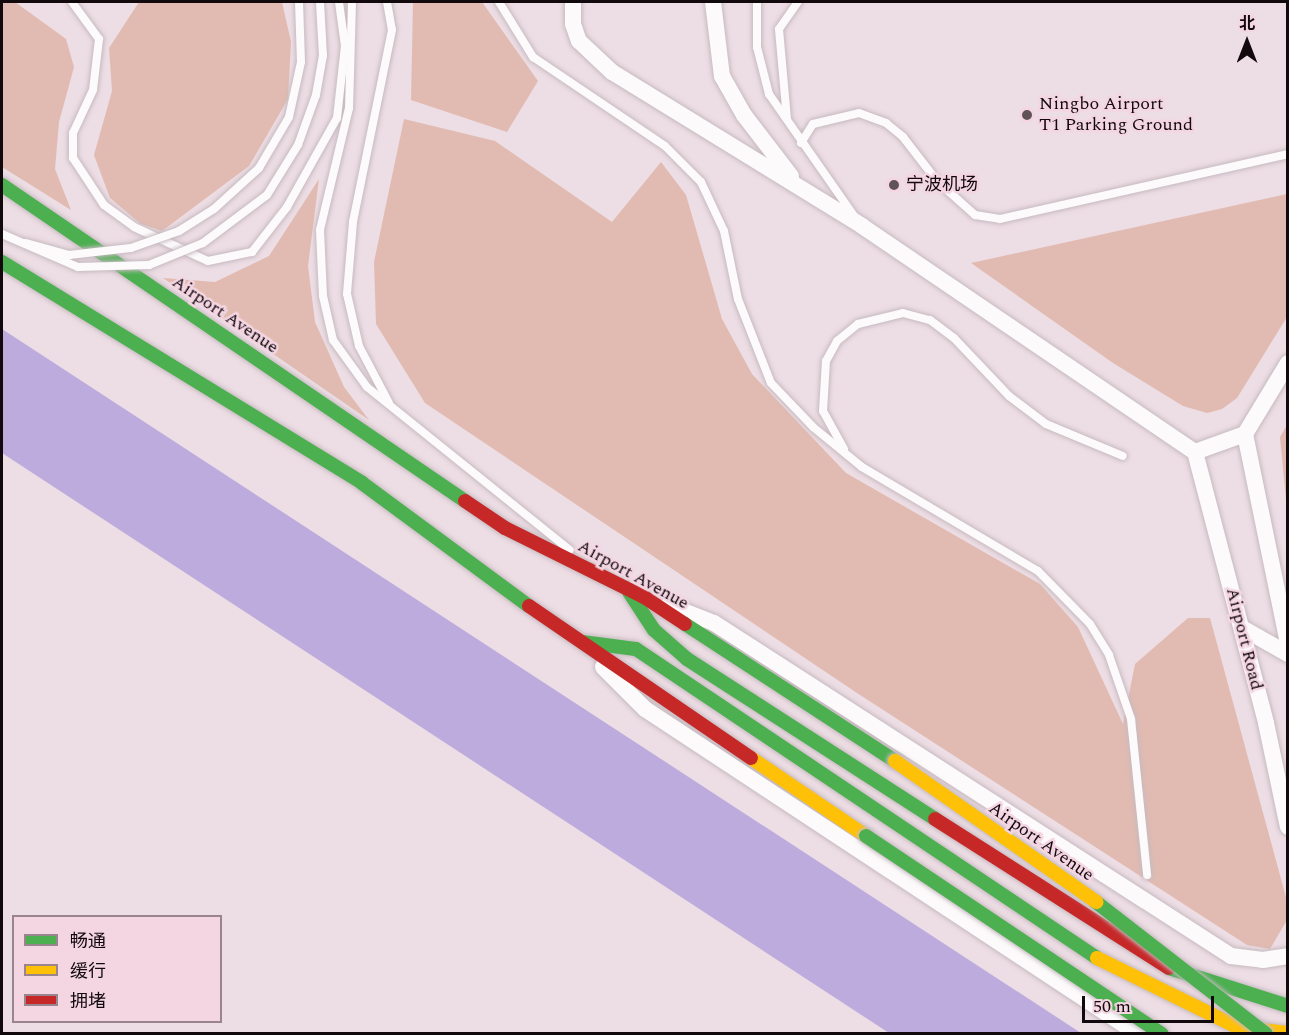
<!DOCTYPE html>
<meta charset="utf-8">
<style>
body{margin:0}
#map{position:relative;width:1289px;height:1035px;overflow:hidden;background:#eddde4;font-family:Spectral,"Noto Sans SC",serif}
div>[style]{position:absolute}
.green>*{inset:0;background:#e1bbb1}
.water>*{inset:0;background:#bdabdd}
.roads{filter:drop-shadow(0 0 2px #c6bac0) drop-shadow(0 0 2px #c6bac0)}
.lane>*{height:8px;margin:-4px;padding:0 4px;transform-origin:4px;border-radius:4px;background:#fcfafb}
.street>*{height:16px;margin:-8px;padding:0 8px;transform-origin:8px;border-radius:8px;background:#fcfafb}
.fast>*{height:14px;margin:-7px;padding:0 7px;transform-origin:7px;border-radius:7px;background:#4caf50}
.slow>*{height:14px;margin:-7px;padding:0 7px;transform-origin:7px;border-radius:7px;background:#ffc107}
.jam>*{height:14px;margin:-7px;padding:0 7px;transform-origin:7px;border-radius:7px;background:#c62828}
.bridges{filter:drop-shadow(0 0 2px #c6bac0) drop-shadow(0 0 2px #c6bac0)}
.lane-bridge>*{height:8px;margin:-4px;padding:0 4px;transform-origin:4px;border-radius:4px;background:#fcfafb}
.fast-bridge>*{height:14px;margin:-7px;padding:0 7px;transform-origin:7px;border-radius:7px;background:#4caf50}
.slow-bridge>*{height:14px;margin:-7px;padding:0 7px;transform-origin:7px;border-radius:7px;background:#ffc107}
.dots>*{width:16px;height:16px;translate:-50% -50%;box-sizing:border-box;border:3px solid #f4d6e3;border-radius:50%}
span{translate:-50% -50%;white-space:nowrap;text-align:center;line-height:1.15;-webkit-text-stroke:5px #f4d6e3;paint-order:stroke}
.poi-label{font-size:18px;color:#12090d}
.left{translate:0 -50%;text-align:left}
.street-label{font-size:18px;color:#12090d}
.frame{position:absolute;inset:0;border:3px solid #12090d;pointer-events:none}
.legend{position:absolute;left:12px;top:915px;width:210px;height:108px;box-sizing:border-box;background:#f4d6e3;border:2px solid #9a848d;margin:0;padding:8px 10px;list-style:none;font-size:18px;color:#12090d}
.legend li{display:flex;align-items:center;gap:12px;height:30px}
.legend b{width:30px;border:2px solid #9a848d}
.north{position:absolute;left:1217px;top:12px;width:60px;height:60px;-webkit-text-stroke:4px #f4d6e3;paint-order:stroke;rotate:0deg;font-size:16px;font-weight:700;line-height:24px;text-align:center;color:#12090d}
.north::after{content:'';display:block;margin:auto;width:21px;height:27px;background:#12090d;clip-path:polygon(50% 0,100% 100%,50% 72%,0 100%)}
.scale{position:absolute;left:1082px;top:996px;width:132px;height:27px;box-sizing:border-box;border:3px solid #12090d;border-top:0;padding-left:8px;font-size:18px;line-height:21px;white-space:nowrap;color:#12090d;-webkit-text-stroke:4px #f4d6e3;paint-order:stroke}
</style>
<div id="map">
<div class="green">
<i style="clip-path:polygon(2px 2px,15px 2px,66px 39px,74px 67px,59px 122px,55px 169px,71px 210px,2px 167px)"></i>
<i style="clip-path:polygon(139px 2px,282px 2px,291px 42px,288px 99px,249px 166px,162px 231px,141px 224px,110px 198px,94px 155px,112px 91px,109px 48px)"></i>
<i style="clip-path:polygon(413px 2px,482px 2px,538px 81px,507px 132px,411px 100px)"></i>
<i style="clip-path:polygon(404px 119px,495px 141px,612px 222px,661px 162px,686px 195px,722px 319px,752px 374px,846px 473px,1040px 584px,1078px 627px,1123px 724px,1135px 664px,1188px 618px,1210px 618px,1287px 901px,1287px 920px,1270px 949px,1247px 945px,857px 693px,425px 403px,376px 324px,374px 262px)"></i>
<i style="clip-path:polygon(319px 179px,308px 266px,315px 322px,344px 387px,369px 420px,163px 278px,215px 282px,269px 256px)"></i>
<i style="clip-path:polygon(1287px 194px,1287px 317px,1237px 398px,1222px 409px,1207px 413px,1183px 406px,1113px 363px,971px 263px)"></i>
<i style="clip-path:polygon(1287px 425px,1287px 510px,1280px 437px)"></i>
</div>
<div class="water">
<i style="clip-path:polygon(2px 329px,1081px 1033px,889px 1033px,2px 453px)"></i>
</div>
<div class="roads">
<div class="lane">
<i style="left:72px;top:2px;width:46px;rotate:53.9deg"></i>
<i style="left:99px;top:39px;width:51px;rotate:96.7deg"></i>
<i style="left:93px;top:90px;width:47px;rotate:114.9deg"></i>
<i style="left:73px;top:133px;width:25px;rotate:90deg"></i>
<i style="left:73px;top:158px;width:56px;rotate:56.6deg"></i>
<i style="left:104px;top:205px;width:37px;rotate:36deg"></i>
<i style="left:134px;top:227px;width:81px;rotate:24.7deg"></i>
<i style="left:208px;top:261px;width:45px;rotate:-11.6deg"></i>
<i style="left:252px;top:252px;width:57px;rotate:-52.1deg"></i>
<i style="left:287px;top:207px;width:102px;rotate:-60.7deg"></i>
<i style="left:337px;top:118px;width:72px;rotate:-83.7deg"></i>
<i style="left:345px;top:46px;width:44px;rotate:-97.8deg"></i>
<i style="left:352px;top:2px;width:106px;rotate:91.6deg"></i>
<i style="left:349px;top:108px;width:125px;rotate:103.4deg"></i>
<i style="left:320px;top:230px;width:66px;rotate:87.4deg"></i>
<i style="left:323px;top:296px;width:45px;rotate:77.2deg"></i>
<i style="left:333px;top:340px;width:58px;rotate:54.1deg"></i>
<i style="left:367px;top:387px;width:260px;rotate:38.8deg"></i>
<i style="left:387px;top:2px;width:28px;rotate:80deg"></i>
<i style="left:392px;top:30px;width:196px;rotate:101.5deg"></i>
<i style="left:353px;top:222px;width:72px;rotate:94.8deg"></i>
<i style="left:347px;top:294px;width:53px;rotate:77deg"></i>
<i style="left:359px;top:346px;width:64px;rotate:62.2deg"></i>
<i style="left:499px;top:2px;width:65px;rotate:58.3deg"></i>
<i style="left:533px;top:57px;width:159px;rotate:34deg"></i>
<i style="left:665px;top:146px;width:51px;rotate:45deg"></i>
<i style="left:701px;top:182px;width:54px;rotate:64.9deg"></i>
<i style="left:724px;top:231px;width:69px;rotate:78.4deg"></i>
<i style="left:738px;top:299px;width:90px;rotate:68.6deg"></i>
<i style="left:771px;top:383px;width:61px;rotate:46.3deg"></i>
<i style="left:813px;top:427px;width:63px;rotate:39.2deg"></i>
<i style="left:862px;top:467px;width:204px;rotate:30.6deg"></i>
<i style="left:1038px;top:571px;width:74px;rotate:45.5deg"></i>
<i style="left:1090px;top:624px;width:36px;rotate:58deg"></i>
<i style="left:1109px;top:655px;width:68px;rotate:71deg"></i>
<i style="left:1131px;top:719px;width:157px;rotate:84.1deg"></i>
<i style="left:757px;top:2px;width:45px;rotate:90deg"></i>
<i style="left:757px;top:47px;width:49px;rotate:75.7deg"></i>
<i style="left:769px;top:94px;width:149px;rotate:55.1deg"></i>
<i style="left:787px;top:119px;width:90px;rotate:-95.1deg"></i>
<i style="left:779px;top:29px;width:33px;rotate:-55deg"></i>
<i style="left:801px;top:143px;width:22px;rotate:-58deg"></i>
<i style="left:813px;top:124px;width:47px;rotate:-13.4deg"></i>
<i style="left:859px;top:113px;width:29px;rotate:20deg"></i>
<i style="left:886px;top:123px;width:22px;rotate:39deg"></i>
<i style="left:903px;top:137px;width:56px;rotate:52.3deg"></i>
<i style="left:937px;top:181px;width:51px;rotate:41.8deg"></i>
<i style="left:975px;top:215px;width:25px;rotate:9deg"></i>
<i style="left:1000px;top:219px;width:295px;rotate:-12.7deg"></i>
<i style="left:844px;top:449px;width:43px;rotate:-118.9deg"></i>
<i style="left:823px;top:411px;width:50px;rotate:-86.6deg"></i>
<i style="left:826px;top:361px;width:23px;rotate:-61deg"></i>
<i style="left:837px;top:341px;width:27px;rotate:-39deg"></i>
<i style="left:858px;top:324px;width:46px;rotate:-13.7deg"></i>
<i style="left:903px;top:313px;width:28px;rotate:15deg"></i>
<i style="left:930px;top:320px;width:30px;rotate:37deg"></i>
<i style="left:954px;top:338px;width:80px;rotate:46.5deg"></i>
<i style="left:1009px;top:396px;width:46px;rotate:37.1deg"></i>
<i style="left:1046px;top:424px;width:83px;rotate:22.6deg"></i>
</div>
<div class="street">
<i style="left:573px;top:2px;width:22px;rotate:90deg"></i>
<i style="left:573px;top:24px;width:18px;rotate:71deg"></i>
<i style="left:579px;top:41px;width:45px;rotate:43.2deg"></i>
<i style="left:612px;top:72px;width:294px;rotate:31.6deg"></i>
<i style="left:862px;top:226px;width:402px;rotate:34.2deg"></i>
<i style="left:1195px;top:452px;width:53px;rotate:-19.8deg"></i>
<i style="left:713px;top:2px;width:75px;rotate:83.1deg"></i>
<i style="left:722px;top:76px;width:45px;rotate:60.6deg"></i>
<i style="left:744px;top:115px;width:77px;rotate:52.4deg"></i>
<i style="left:1245px;top:434px;width:214px;rotate:78.4deg"></i>
<i style="left:1245px;top:434px;width:83px;rotate:-58.8deg"></i>
<i style="left:1195px;top:452px;width:280px;rotate:75.3deg"></i>
<i style="left:1266px;top:723px;width:106px;rotate:78.1deg"></i>
<i style="left:668px;top:605px;width:49px;rotate:21.4deg"></i>
<i style="left:714px;top:623px;width:615px;rotate:32.79deg"></i>
<i style="left:1231px;top:956px;width:32px;rotate:7deg"></i>
<i style="left:1263px;top:960px;width:25px;rotate:-9deg"></i>
<i style="left:1242px;top:628px;width:53px;rotate:29.5deg"></i>
<i style="left:603px;top:667px;width:59px;rotate:45deg"></i>
<i style="left:645px;top:709px;width:590px;rotate:33.39deg"></i>
</div>
<div class="fast">
<i style="left:2px;top:185px;width:561px;rotate:34.31deg"></i>
<i style="left:2px;top:262px;width:422px;rotate:31.5deg"></i>
<i style="left:362px;top:483px;width:207px;rotate:36.4deg"></i>
<i style="left:629px;top:592px;width:45px;rotate:56.7deg"></i>
<i style="left:654px;top:630px;width:44px;rotate:41.3deg"></i>
<i style="left:687px;top:659px;width:295px;rotate:32.8deg"></i>
<i style="left:685px;top:624px;width:251px;rotate:33.1deg"></i>
<i style="left:582px;top:642px;width:54px;rotate:7.4deg"></i>
<i style="left:636px;top:649px;width:555px;rotate:33.83deg"></i>
<i style="left:1169px;top:968px;width:125px;rotate:17.7deg"></i>
</div>
<div class="slow">
<i style="left:751px;top:758px;width:139px;rotate:34.1deg"></i>
<i style="left:1097px;top:958px;width:156px;rotate:26.2deg"></i>
<i style="left:1237px;top:1027px;width:51px;rotate:6.7deg"></i>
</div>
<div class="jam">
<i style="left:465px;top:501px;width:48px;rotate:34deg"></i>
<i style="left:505px;top:528px;width:155px;rotate:26.4deg"></i>
<i style="left:644px;top:597px;width:49px;rotate:33.4deg"></i>
<i style="left:529px;top:606px;width:269px;rotate:34.4deg"></i>
<i style="left:935px;top:819px;width:277px;rotate:32.5deg"></i>
</div>
</div>
<div class="bridges">
<div class="lane-bridge">
<i style="left:2px;top:234px;width:83px;rotate:23.5deg"></i>
<i style="left:78px;top:267px;width:71px;rotate:-1.6deg"></i>
<i style="left:149px;top:265px;width:58px;rotate:-22.2deg"></i>
<i style="left:203px;top:243px;width:80px;rotate:-36.9deg"></i>
<i style="left:267px;top:195px;width:59px;rotate:-58.2deg"></i>
<i style="left:298px;top:145px;width:53px;rotate:-70.2deg"></i>
<i style="left:316px;top:95px;width:40px;rotate:-80deg"></i>
<i style="left:323px;top:56px;width:54px;rotate:-93.2deg"></i>
<i style="left:26px;top:243px;width:45px;rotate:15.6deg"></i>
<i style="left:69px;top:255px;width:62px;rotate:-6.4deg"></i>
<i style="left:131px;top:248px;width:51px;rotate:-19.5deg"></i>
<i style="left:179px;top:231px;width:41px;rotate:-32.2deg"></i>
<i style="left:214px;top:209px;width:61px;rotate:-42.3deg"></i>
<i style="left:259px;top:168px;width:59px;rotate:-59.5deg"></i>
<i style="left:289px;top:117px;width:56px;rotate:-77.7deg"></i>
<i style="left:301px;top:62px;width:60px;rotate:-91.9deg"></i>
</div>
<div class="fast-bridge">
<i style="left:866px;top:836px;width:356px;rotate:33.8deg"></i>
<i style="left:1096px;top:902px;width:215px;rotate:37.8deg"></i>
</div>
<div class="slow-bridge">
<i style="left:895px;top:761px;width:246px;rotate:35deg"></i>
</div>
</div>
<div class="dots">
<i style="left:1027px;top:115px;background:#5f5358"></i>
<i style="left:894px;top:185px;background:#5f5358"></i>
</div>
<div class="poi-label">
<span class="left" style="left:1039px;top:115px">Ningbo Airport<br>T1 Parking Ground</span>
<span class="left" style="left:906px;top:185px">宁波机场</span>
</div>
<div class="street-label">
<span style="left:225px;top:315px;rotate:34deg">Airport Avenue</span>
<span style="left:633px;top:575px;rotate:29deg">Airport Avenue</span>
<span style="left:1244px;top:639px;rotate:76deg">Airport Road</span>
<span style="left:1041px;top:842px;rotate:35deg">Airport Avenue</span>
</div>
<div class="frame"></div>
<ul class="legend">
<li><b style="height:8px;background:#4caf50"></b>畅通</li>
<li><b style="height:8px;background:#ffc107"></b>缓行</li>
<li><b style="height:8px;background:#c62828"></b>拥堵</li>
</ul>
<div class="north">北</div>
<div class="scale">50 m</div>
</div>
